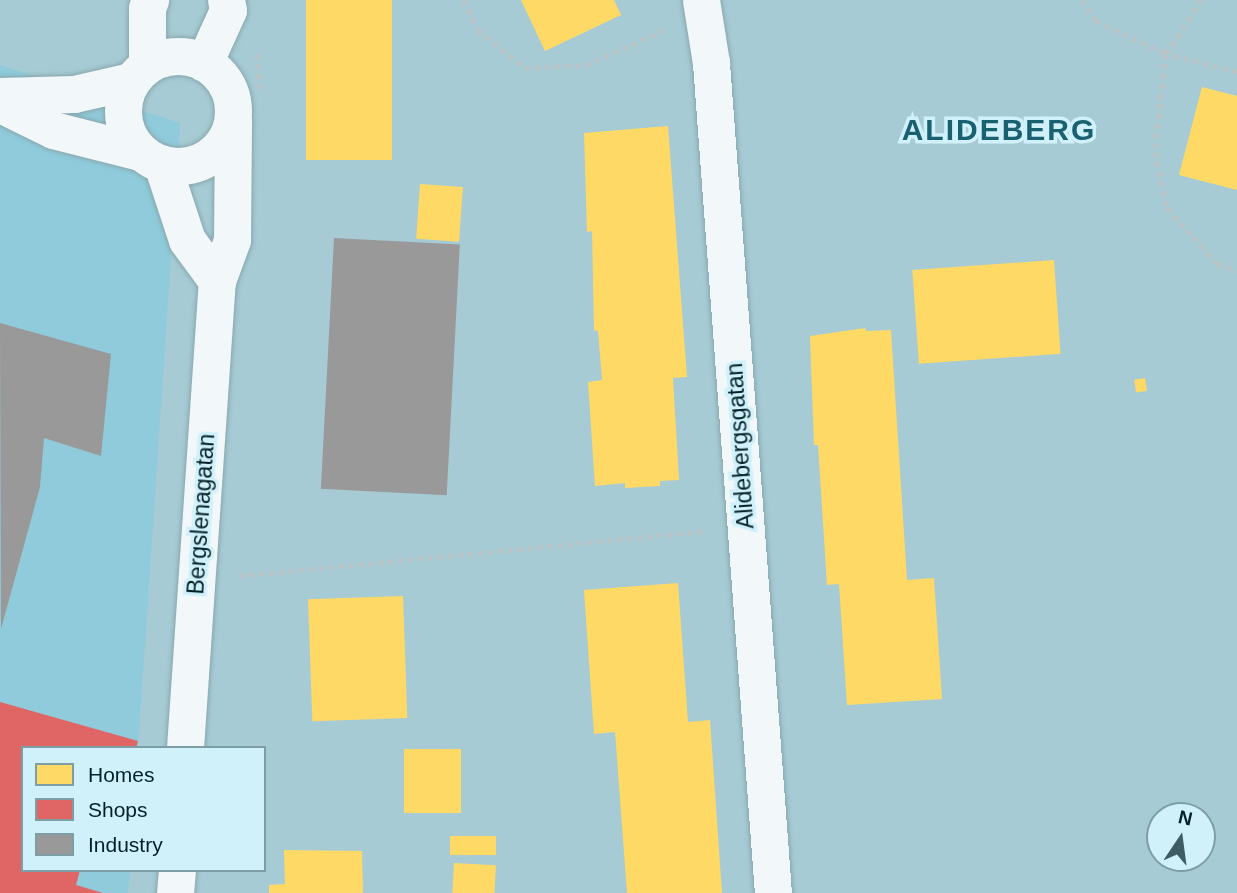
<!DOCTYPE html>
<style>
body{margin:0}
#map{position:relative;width:1237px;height:893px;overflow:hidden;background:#a6cbd4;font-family:Helvetica,sans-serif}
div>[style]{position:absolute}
.built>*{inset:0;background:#8fcbdb}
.homes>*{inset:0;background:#ffd966;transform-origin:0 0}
.shops>*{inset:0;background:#e06666}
.industry>*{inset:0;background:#999;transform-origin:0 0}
.path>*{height:4.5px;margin-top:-2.25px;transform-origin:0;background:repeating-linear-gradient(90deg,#b9c4c7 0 5px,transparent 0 10px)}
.roads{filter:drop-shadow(0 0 2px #89a7ae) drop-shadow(0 0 2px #89a7ae)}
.minor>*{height:37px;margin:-18.5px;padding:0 18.5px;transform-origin:18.5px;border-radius:18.5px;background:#f2f7f9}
.minor>.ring{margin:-18.5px;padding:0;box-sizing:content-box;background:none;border:37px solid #f2f7f9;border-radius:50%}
span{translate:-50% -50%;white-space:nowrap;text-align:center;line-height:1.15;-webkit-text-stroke:7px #d0f1fa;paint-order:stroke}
.street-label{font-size:23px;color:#042128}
.district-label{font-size:30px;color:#196171;font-weight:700;letter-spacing:2px}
.legend{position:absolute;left:21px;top:746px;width:245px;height:126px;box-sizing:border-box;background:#d0f1fa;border:2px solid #7e9ea6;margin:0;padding:9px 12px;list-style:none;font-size:21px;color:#042128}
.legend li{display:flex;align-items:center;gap:14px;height:35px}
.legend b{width:35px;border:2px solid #7e9ea6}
.north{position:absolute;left:1146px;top:802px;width:70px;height:70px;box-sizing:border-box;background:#d0f1fa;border:2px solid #7e9ea6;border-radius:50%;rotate:13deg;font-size:19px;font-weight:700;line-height:28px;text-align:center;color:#042128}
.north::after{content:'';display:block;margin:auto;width:24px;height:32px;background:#3d5c64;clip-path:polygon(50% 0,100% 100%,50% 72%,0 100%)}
</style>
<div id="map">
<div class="built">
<i style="clip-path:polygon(0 65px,180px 123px,138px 748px,23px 748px,23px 870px,130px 870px,128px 893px,0 893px)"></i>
</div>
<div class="homes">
<i style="left:306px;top:0;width:86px;height:160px"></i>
<i style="clip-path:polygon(521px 0,614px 0,621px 15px,545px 51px)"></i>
<i style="clip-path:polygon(1202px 87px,1237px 96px,1237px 190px,1179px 175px)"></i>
<i style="clip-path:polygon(668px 126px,687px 377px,673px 378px,679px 480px,660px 481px,660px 486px,625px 488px,625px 483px,595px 486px,588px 382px,602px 380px,598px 331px,594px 330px,592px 231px,587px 232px,584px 133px)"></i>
<i style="left:420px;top:184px;width:43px;height:55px;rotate:4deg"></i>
<i style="left:1054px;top:260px;width:94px;height:142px;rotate:86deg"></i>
<i style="clip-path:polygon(865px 328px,866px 331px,891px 330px,907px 580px,934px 578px,942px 699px,847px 705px,839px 584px,827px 585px,818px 445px,814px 445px,810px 336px)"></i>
<i style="left:1145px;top:378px;width:13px;height:11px;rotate:81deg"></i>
<i style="clip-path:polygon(678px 583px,688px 722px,710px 720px,722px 893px,627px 893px,615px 732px,594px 734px,584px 590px)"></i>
<i style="left:403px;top:596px;width:122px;height:95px;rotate:88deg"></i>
<i style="left:404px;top:749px;width:57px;height:64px"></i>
<i style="left:450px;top:836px;width:46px;height:19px"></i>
<i style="clip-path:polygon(284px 850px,362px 851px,363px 893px,269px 893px,269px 885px,285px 884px)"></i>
<i style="left:454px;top:863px;width:42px;height:30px;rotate:3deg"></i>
</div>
<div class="shops">
<i style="clip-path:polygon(0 702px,138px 741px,136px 748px,23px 748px,23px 870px,80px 870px,76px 885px,103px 893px,0 893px)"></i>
</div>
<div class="industry">
<i style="left:334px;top:238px;width:126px;height:251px;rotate:3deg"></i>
<i style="clip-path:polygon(0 323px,111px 354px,101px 456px,44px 438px,40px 487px,1px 629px)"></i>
</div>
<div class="path">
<i style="left:464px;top:0;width:33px;rotate:65deg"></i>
<i style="left:478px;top:30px;width:60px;rotate:39deg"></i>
<i style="left:525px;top:68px;width:61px;rotate:-2.8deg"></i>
<i style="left:586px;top:65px;width:85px;rotate:-24.2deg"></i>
<i style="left:1082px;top:0;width:25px;rotate:56deg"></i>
<i style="left:1096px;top:21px;width:77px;rotate:25.2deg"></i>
<i style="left:1166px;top:54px;width:64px;rotate:-57.1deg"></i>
<i style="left:257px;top:54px;width:36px;rotate:84deg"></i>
<i style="left:1237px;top:72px;width:73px;rotate:-165.8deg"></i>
<i style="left:1166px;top:54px;width:99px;rotate:96.4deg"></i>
<i style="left:1155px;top:152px;width:57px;rotate:77.9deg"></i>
<i style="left:1167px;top:208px;width:75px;rotate:48.2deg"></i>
<i style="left:1217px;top:264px;width:21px;rotate:19deg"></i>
<i style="left:239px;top:576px;width:467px;rotate:-5.5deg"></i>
</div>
<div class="roads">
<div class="minor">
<i style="left:701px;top:0;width:64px;rotate:81deg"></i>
<i style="left:711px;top:63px;width:832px;rotate:85.73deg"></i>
<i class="ring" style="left:123px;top:56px;width:73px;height:73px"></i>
<i style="left:204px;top:63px;width:58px;rotate:-65.6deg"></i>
<i style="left:228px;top:10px;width:10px;rotate:-101deg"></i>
<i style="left:147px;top:65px;width:57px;rotate:-90deg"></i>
<i style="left:147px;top:8px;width:9px;rotate:-69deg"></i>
<i style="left:0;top:96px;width:74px;rotate:-1.5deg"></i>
<i style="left:74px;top:94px;width:58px;rotate:-12.8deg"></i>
<i style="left:0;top:104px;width:59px;rotate:26.1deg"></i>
<i style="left:53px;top:130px;width:90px;rotate:14.2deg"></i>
<i style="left:162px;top:164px;width:80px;rotate:71.8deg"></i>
<i style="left:187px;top:240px;width:51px;rotate:53.8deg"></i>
<i style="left:185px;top:748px;width:468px;rotate:-86.1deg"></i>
<i style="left:217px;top:281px;width:44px;rotate:-69.9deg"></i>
<i style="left:232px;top:240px;width:119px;rotate:-89.5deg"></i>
<i style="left:175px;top:893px;width:23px;rotate:-85deg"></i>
</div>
</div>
<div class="street-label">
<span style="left:740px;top:446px;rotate:-94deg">Alidebergsgatan</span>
<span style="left:201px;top:514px;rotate:-86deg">Bergslenagatan</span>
</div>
<div class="district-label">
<span style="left:999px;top:130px">ALIDEBERG</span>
</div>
<ul class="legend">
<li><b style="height:19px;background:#ffd966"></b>Homes</li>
<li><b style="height:19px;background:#e06666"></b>Shops</li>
<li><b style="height:19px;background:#999"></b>Industry</li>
</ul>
<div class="north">N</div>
</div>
